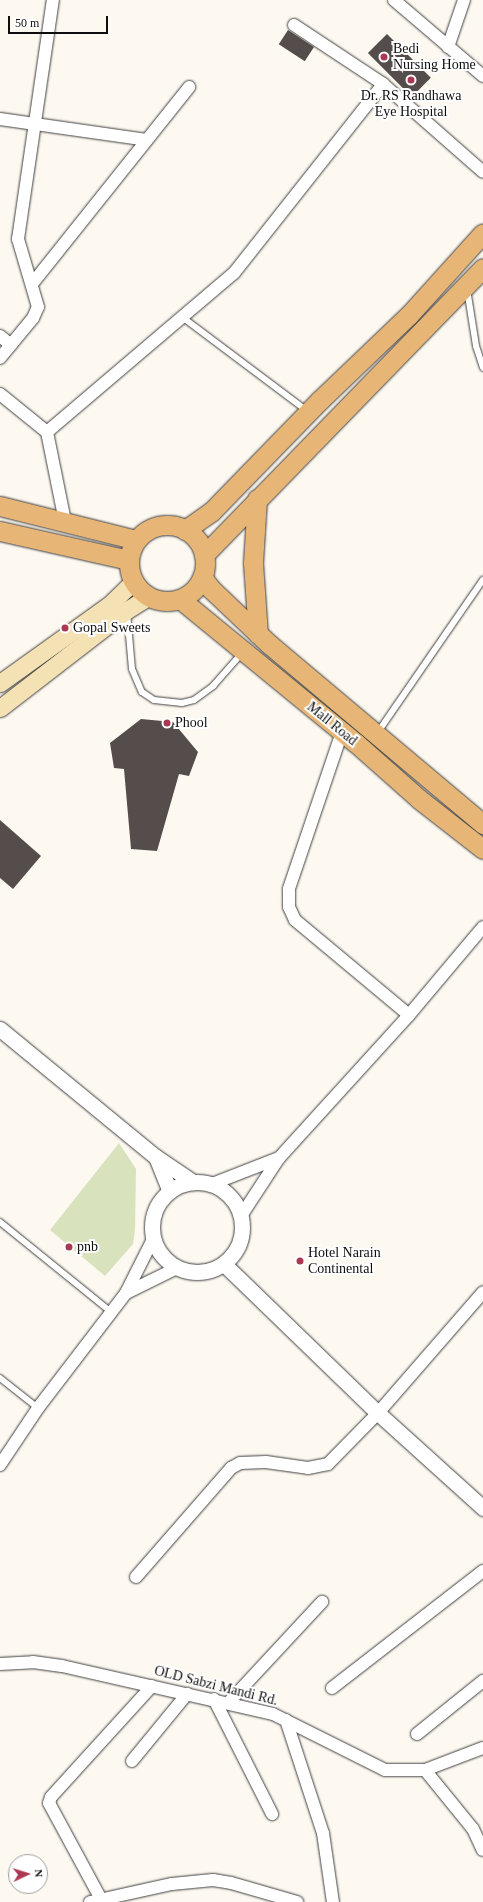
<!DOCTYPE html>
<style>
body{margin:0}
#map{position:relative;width:483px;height:1902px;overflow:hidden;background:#fdf8f0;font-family:"Times New Roman",serif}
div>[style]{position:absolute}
.green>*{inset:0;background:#d8e3be}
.building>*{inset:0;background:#554d4b;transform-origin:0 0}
.roads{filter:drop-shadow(0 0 1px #414141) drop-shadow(0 0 1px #414141)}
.service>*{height:6px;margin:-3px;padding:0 3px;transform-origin:3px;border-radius:3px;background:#fff}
.minor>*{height:12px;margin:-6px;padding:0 6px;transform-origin:6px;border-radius:6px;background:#fff}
.tertiary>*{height:15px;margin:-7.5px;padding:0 7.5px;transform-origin:7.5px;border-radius:7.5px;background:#fff}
.tertiary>.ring{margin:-7.5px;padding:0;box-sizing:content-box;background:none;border:15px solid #fff;border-radius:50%}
.secondary>*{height:17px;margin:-8.5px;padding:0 8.5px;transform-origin:8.5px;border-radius:8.5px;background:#f4e1b4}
.primary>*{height:19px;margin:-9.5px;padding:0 9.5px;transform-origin:9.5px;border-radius:9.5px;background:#e7b677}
.primary>.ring{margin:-9.5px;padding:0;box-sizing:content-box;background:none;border:19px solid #e7b677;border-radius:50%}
.dots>*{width:11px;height:11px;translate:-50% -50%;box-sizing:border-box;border:2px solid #fff;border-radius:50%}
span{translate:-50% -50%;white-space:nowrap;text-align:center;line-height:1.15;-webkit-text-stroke:4px #fff;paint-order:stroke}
.poi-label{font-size:14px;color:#0e0e0e}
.left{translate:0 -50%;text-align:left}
.street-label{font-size:14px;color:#0e0e0e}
.north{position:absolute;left:8px;top:1854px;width:40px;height:40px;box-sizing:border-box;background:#fff;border:1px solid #9f9f9f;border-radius:50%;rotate:86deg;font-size:11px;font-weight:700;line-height:16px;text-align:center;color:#0e0e0e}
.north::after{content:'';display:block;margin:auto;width:14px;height:18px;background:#ab3853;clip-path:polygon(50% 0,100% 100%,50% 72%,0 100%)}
.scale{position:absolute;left:8px;top:16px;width:100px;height:18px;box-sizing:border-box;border:2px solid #0e0e0e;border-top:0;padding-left:5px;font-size:12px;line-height:14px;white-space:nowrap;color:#0e0e0e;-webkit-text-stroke:3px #fff;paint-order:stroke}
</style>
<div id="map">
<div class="green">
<i style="clip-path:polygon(119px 1143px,136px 1169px,135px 1230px,133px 1244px,105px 1276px,50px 1230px)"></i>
</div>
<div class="building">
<i style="left:288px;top:30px;width:31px;height:17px;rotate:33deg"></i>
<i style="left:387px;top:34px;width:62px;height:27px;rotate:45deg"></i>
<i style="clip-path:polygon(141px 719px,173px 722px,198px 752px,189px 776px,179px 774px,157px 851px,131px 849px,124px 769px,114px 768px,110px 743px)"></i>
<i style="clip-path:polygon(0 820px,41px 856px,13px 889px,0 878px)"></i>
</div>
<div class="roads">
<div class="service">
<i style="left:467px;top:289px;width:58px;rotate:81deg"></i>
<i style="left:476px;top:346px;width:23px;rotate:72deg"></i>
<i style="left:182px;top:317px;width:156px;rotate:36.9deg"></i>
<i style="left:127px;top:612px;width:57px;rotate:85deg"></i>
<i style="left:132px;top:669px;width:25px;rotate:67deg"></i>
<i style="left:142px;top:692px;width:14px;rotate:34deg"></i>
<i style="left:154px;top:700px;width:28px;rotate:6deg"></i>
<i style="left:182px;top:703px;width:12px;rotate:-14deg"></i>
<i style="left:194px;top:700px;width:24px;rotate:-36deg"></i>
<i style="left:213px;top:686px;width:44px;rotate:-48.7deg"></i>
<i style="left:378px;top:732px;width:185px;rotate:-55.4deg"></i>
<i style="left:0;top:1222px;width:143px;rotate:39deg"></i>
<i style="left:0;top:1378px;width:48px;rotate:38.3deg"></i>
</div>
<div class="minor">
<i style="left:394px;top:0;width:117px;rotate:40.5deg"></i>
<i style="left:294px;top:25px;width:107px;rotate:33.5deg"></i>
<i style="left:383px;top:84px;width:133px;rotate:41.3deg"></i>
<i style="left:448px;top:47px;width:50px;rotate:-71.2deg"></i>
<i style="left:0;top:119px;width:148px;rotate:8.1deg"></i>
<i style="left:32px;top:284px;width:252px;rotate:-51.4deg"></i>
<i style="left:0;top:336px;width:14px;rotate:39deg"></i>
<i style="left:0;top:358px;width:52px;rotate:-50.5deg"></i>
<i style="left:33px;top:318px;width:12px;rotate:-66deg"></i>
<i style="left:38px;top:307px;width:71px;rotate:-106.4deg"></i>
<i style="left:18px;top:239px;width:242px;rotate:-81.7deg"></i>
<i style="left:0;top:394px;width:60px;rotate:39deg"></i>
<i style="left:47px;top:432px;width:91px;rotate:78.6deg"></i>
<i style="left:47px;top:432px;width:245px;rotate:-40.4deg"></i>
<i style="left:234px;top:273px;width:241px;rotate:-51.7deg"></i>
<i style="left:342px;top:732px;width:166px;rotate:108.7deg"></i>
<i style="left:289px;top:889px;width:18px;rotate:90deg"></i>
<i style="left:289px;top:907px;width:14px;rotate:65deg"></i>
<i style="left:295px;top:920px;width:148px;rotate:39.8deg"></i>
<i style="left:212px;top:1184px;width:72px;rotate:-21.2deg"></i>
<i style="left:241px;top:1216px;width:69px;rotate:-56.8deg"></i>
<i style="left:279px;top:1158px;width:193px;rotate:-47.7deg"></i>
<i style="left:409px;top:1015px;width:115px;rotate:-49.9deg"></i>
<i style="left:126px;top:1293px;width:57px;rotate:-26.1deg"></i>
<i style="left:0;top:1465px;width:69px;rotate:-56.3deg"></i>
<i style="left:38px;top:1408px;width:145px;rotate:-52.6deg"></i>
<i style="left:126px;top:1293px;width:60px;rotate:-63.4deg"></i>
<i style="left:136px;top:1577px;width:145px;rotate:-48.9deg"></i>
<i style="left:231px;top:1468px;width:10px;rotate:-29deg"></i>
<i style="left:240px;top:1463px;width:26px;rotate:-2deg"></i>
<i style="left:266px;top:1462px;width:42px;rotate:8.1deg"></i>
<i style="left:308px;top:1468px;width:20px;rotate:-11deg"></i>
<i style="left:328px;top:1464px;width:71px;rotate:-45.6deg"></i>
<i style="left:378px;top:1413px;width:160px;rotate:-49deg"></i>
<i style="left:0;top:1664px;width:33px;rotate:-3deg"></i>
<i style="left:33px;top:1662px;width:29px;rotate:8deg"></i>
<i style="left:62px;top:1666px;width:216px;rotate:12.8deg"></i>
<i style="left:273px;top:1714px;width:125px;rotate:26.6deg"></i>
<i style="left:385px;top:1770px;width:40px"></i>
<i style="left:425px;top:1770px;width:62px;rotate:-20.8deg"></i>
<i style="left:332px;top:1688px;width:191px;rotate:-37.8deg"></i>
<i style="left:214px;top:1699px;width:129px;rotate:63.2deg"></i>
<i style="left:229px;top:1702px;width:137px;rotate:-47.1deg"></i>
<i style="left:286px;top:1720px;width:119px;rotate:71.9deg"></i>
<i style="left:323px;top:1833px;width:70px;rotate:81.8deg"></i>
<i style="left:417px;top:1734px;width:85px;rotate:-38.8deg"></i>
<i style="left:132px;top:1761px;width:87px;rotate:-50.6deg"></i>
<i style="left:425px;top:1770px;width:76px;rotate:50.9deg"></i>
<i style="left:473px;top:1829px;width:23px;rotate:65deg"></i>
<i style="left:102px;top:1901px;width:111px;rotate:-118.4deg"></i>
<i style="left:49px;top:1803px;width:6px;rotate:-72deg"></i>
<i style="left:51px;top:1797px;width:150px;rotate:-47.7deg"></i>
<i style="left:90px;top:1902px;width:84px;rotate:-12.4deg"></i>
<i style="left:172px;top:1884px;width:41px;rotate:-5.6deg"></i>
<i style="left:213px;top:1880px;width:18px;rotate:9deg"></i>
<i style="left:231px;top:1883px;width:69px;rotate:16.1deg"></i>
</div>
<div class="tertiary">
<i style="left:0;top:1029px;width:202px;rotate:39.4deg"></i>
<i style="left:156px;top:1157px;width:45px;rotate:34deg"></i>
<i style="left:156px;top:1157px;width:35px;rotate:68deg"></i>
<i class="ring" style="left:152px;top:1182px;width:75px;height:75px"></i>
<i style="left:224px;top:1264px;width:214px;rotate:44.1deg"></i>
<i style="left:378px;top:1413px;width:142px;rotate:42.1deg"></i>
</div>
<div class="secondary">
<i style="left:0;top:683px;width:134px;rotate:-35.6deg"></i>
<i style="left:109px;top:605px;width:33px;rotate:-44deg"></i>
<i style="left:0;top:708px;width:160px;rotate:-37.7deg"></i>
<i style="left:127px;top:610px;width:25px;rotate:-32deg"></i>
</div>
<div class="primary">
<i style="left:257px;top:499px;width:64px;rotate:93.6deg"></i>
<i style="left:253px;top:563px;width:71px;rotate:86deg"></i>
<i style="left:0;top:506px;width:140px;rotate:14deg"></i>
<i class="ring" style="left:129px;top:525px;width:57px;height:57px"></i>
<i style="left:185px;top:530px;width:32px;rotate:-35deg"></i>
<i style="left:211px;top:512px;width:156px;rotate:-45.8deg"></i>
<i style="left:320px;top:400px;width:123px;rotate:-43.7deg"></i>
<i style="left:409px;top:315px;width:110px;rotate:-47.9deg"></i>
<i style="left:0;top:531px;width:132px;rotate:12.7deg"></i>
<i style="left:204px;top:555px;width:400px;rotate:-45.8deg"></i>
<i style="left:202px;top:577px;width:15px;rotate:53deg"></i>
<i style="left:211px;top:589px;width:80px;rotate:43.5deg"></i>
<i style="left:269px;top:644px;width:280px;rotate:40.1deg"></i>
<i style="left:180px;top:599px;width:227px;rotate:39.3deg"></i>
<i style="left:356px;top:743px;width:84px;rotate:41.6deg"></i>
<i style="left:419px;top:799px;width:81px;rotate:38deg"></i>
</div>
</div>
<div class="dots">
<i style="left:384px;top:57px;background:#ab3853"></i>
<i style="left:411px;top:80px;background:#ab3853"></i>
<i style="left:65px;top:628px;background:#ab3853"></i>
<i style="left:167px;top:723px;background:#ab3853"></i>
<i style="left:69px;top:1247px;background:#ab3853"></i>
<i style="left:300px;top:1261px;background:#ab3853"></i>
</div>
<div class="poi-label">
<span class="left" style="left:393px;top:57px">Bedi<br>Nursing Home</span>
<span style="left:411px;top:104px">Dr. RS Randhawa<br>Eye Hospital</span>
<span class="left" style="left:73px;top:628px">Gopal Sweets</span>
<span class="left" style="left:175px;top:723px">Phool</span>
<span class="left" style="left:77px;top:1247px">pnb</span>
<span class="left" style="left:308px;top:1261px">Hotel Narain<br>Continental</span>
</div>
<div class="street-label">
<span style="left:332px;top:724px;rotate:39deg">Mall Road</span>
<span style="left:216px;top:1686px;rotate:14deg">OLD Sabzi Mandi Rd.</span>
</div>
<div class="north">N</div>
<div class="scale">50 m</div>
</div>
